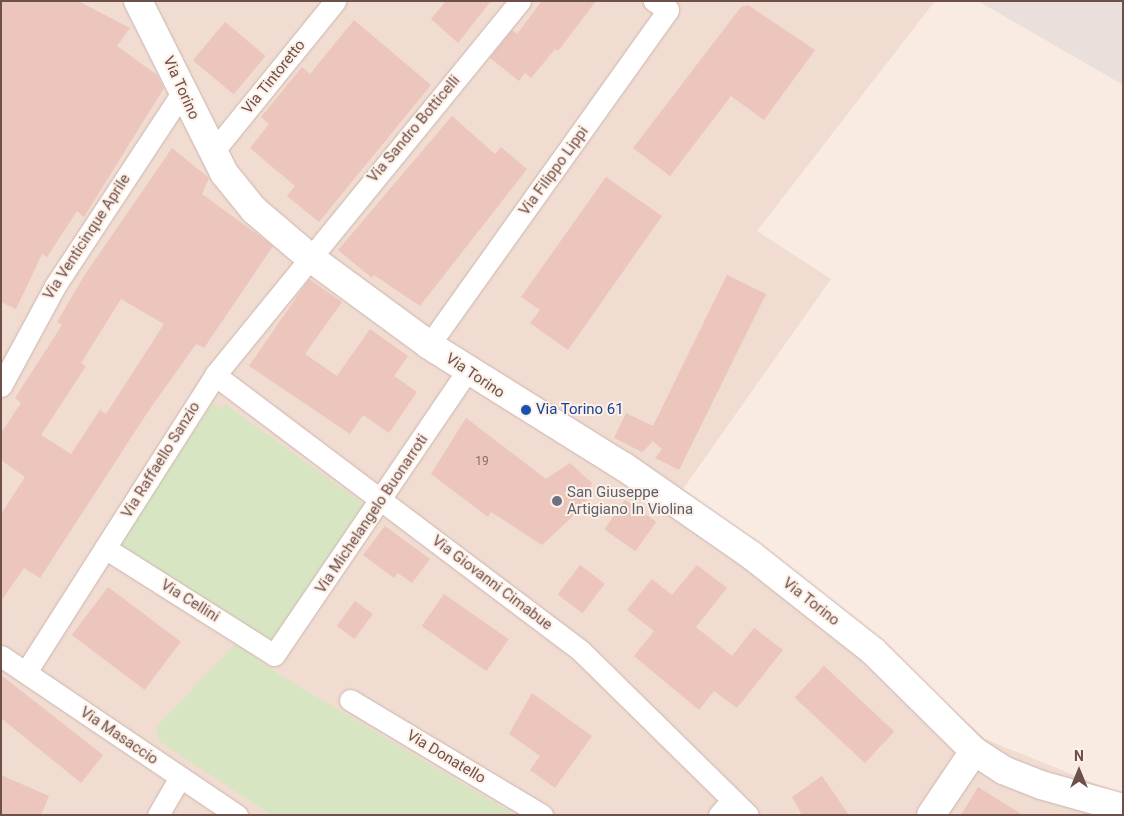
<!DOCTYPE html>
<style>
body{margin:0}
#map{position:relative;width:1124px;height:816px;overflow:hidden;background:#faebe2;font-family:Roboto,sans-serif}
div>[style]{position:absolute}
.residential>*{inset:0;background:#f0dcd1}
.industrial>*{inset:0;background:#e9e0dc}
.green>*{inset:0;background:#d8e5c2}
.building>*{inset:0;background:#ecc5bc;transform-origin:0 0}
.roads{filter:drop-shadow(0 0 1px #cbb4ad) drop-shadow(0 0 1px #cbb4ad)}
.minor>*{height:21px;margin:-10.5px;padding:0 10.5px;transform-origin:10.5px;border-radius:10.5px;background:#fff}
.tertiary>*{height:28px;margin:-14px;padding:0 14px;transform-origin:14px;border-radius:14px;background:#fff}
.dots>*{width:14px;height:14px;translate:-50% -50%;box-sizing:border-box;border:2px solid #fdf0e7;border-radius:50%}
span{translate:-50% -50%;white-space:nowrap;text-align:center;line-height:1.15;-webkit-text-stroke:4px #fdf0e7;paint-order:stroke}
.number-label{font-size:12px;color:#8e6d67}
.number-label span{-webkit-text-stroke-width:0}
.street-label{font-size:15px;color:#6e504b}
.transit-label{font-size:15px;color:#164399}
.left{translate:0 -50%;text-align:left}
.worship-label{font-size:15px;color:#5b616d}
.frame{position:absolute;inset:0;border:2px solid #6e504b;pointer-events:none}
.north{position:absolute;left:1054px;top:746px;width:50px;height:50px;-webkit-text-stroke:4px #fdf0e7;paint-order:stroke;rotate:0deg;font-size:14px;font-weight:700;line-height:20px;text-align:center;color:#6e504b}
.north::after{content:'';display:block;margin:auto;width:18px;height:22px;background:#6e504b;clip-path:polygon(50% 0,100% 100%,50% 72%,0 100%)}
</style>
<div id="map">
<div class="residential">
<i style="clip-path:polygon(1px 1px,935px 1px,757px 231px,831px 279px,683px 489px,853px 617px,985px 739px,1123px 795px,1123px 815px,1px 815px)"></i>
</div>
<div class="industrial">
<i style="clip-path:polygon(978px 1px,1123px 1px,1123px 85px)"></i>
</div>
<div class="green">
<i style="clip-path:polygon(213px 403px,222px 409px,225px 404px,368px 507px,272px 647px,118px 545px)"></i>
<i style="clip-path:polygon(235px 644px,275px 672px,515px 815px,271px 815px,159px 741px,156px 727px)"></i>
</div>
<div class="building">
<i style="clip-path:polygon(1px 1px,78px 1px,130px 28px,117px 46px,157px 75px,164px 88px,84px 217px,77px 211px,47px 257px,42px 254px,16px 309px,1px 302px)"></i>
<i style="clip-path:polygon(446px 1px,491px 1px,458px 43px,431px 19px)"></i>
<i style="clip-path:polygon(542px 1px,596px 1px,558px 51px,555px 49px,531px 78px,525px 73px,519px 81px,490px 58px,512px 30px,517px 34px)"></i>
<i style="clip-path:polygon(748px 5px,815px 50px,764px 120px,731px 96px,670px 176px,633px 148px,741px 7px)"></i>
<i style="clip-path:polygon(354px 20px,431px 85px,319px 222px,287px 196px,295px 186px,250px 148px,269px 124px,261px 117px,302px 67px,310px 74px)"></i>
<i style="left:225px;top:22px;width:53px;height:50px;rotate:40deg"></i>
<i style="clip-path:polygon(452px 116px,495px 154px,501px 147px,527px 169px,420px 306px,374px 275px,372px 278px,338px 250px)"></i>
<i style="clip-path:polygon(evenodd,172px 148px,209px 178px,202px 194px,273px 246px,204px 348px,196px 344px,147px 413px,40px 578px,24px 568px,1px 601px,1px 514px,25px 477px,1px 460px,1px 433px,21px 403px,15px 398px,62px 325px,57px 322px,84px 276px,172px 148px,121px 299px,164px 324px,106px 414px,100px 410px,71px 454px,41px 435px,86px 366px,81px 363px,121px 299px)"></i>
<i style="clip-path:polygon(606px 177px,662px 216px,568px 350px,530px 323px,540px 310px,521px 297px)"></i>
<i style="clip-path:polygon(727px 275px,766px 294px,679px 470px,655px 458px,662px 449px,653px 441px,642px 452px,614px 438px,626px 413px,653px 426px)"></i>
<i style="clip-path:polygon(309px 279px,342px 302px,305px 354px,337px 376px,370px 329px,408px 356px,394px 376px,417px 392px,389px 433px,363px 415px,350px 434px,249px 366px)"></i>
<i style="clip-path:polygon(466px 418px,546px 479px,570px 463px,592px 483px,585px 505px,542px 545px,491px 512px,488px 517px,431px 474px)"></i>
<i style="left:625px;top:500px;width:38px;height:36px;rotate:35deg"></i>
<i style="clip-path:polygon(385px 526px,430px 559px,412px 583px,398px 573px,394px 578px,363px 555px)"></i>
<i style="left:580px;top:565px;width:31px;height:37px;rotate:37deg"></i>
<i style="clip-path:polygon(697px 565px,727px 588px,696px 627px,732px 656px,754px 628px,783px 650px,737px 708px,714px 691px,699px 710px,634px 656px,654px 631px,627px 610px,652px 579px,672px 595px)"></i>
<i style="left:108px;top:587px;width:91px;height:60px;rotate:37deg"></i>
<i style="left:444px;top:594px;width:79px;height:39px;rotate:35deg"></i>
<i style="left:355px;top:601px;width:22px;height:31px;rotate:36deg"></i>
<i style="left:824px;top:666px;width:96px;height:43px;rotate:43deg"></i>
<i style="clip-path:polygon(1px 675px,103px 755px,81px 783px,1px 718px)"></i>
<i style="clip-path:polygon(532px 693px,592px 736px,555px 788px,530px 770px,540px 756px,509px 734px)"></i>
<i style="clip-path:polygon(1px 775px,49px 796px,41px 815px,1px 815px)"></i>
<i style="clip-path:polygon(822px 776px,849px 815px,802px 815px,792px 797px)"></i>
<i style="clip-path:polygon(978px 787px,1023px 815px,961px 815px)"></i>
</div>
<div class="roads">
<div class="minor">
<i style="left:212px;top:153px;width:196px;rotate:-51deg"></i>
<i style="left:429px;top:345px;width:412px;rotate:-54.5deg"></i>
<i style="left:668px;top:10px;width:17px;rotate:-147deg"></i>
<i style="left:215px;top:375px;width:458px;rotate:37deg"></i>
<i style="left:581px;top:651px;width:234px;rotate:44.5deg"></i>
<i style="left:1px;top:386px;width:114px;rotate:-61.6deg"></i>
<i style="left:55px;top:286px;width:231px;rotate:-56.7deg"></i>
<i style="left:105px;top:548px;width:200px;rotate:32.3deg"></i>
<i style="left:274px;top:655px;width:343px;rotate:-55.8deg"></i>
<i style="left:1px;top:656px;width:285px;rotate:34deg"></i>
<i style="left:26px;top:672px;width:352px;rotate:-57.5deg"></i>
<i style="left:215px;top:375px;width:483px;rotate:-50.8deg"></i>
<i style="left:350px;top:700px;width:224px;rotate:30.9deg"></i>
<i style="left:158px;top:815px;width:44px;rotate:-59.9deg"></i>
<i style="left:719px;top:815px;width:20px;rotate:-49deg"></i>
</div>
<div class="tertiary">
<i style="left:138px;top:1px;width:192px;rotate:63.4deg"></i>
<i style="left:224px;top:173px;width:48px;rotate:51deg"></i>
<i style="left:254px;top:210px;width:71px;rotate:40.4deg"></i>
<i style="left:308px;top:256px;width:150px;rotate:36.3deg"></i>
<i style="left:429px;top:345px;width:229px;rotate:32deg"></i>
<i style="left:623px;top:466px;width:156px;rotate:34.8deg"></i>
<i style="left:751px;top:555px;width:155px;rotate:38.2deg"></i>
<i style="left:873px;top:651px;width:142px;rotate:44.7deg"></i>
<i style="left:974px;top:751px;width:35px;rotate:33deg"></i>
<i style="left:1003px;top:770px;width:41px;rotate:21.5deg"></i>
<i style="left:1041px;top:785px;width:85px;rotate:15.7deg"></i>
<i style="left:931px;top:815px;width:77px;rotate:-56.1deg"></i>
</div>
</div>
<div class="dots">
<i style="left:526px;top:410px;background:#1a4fb4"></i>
<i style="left:557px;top:501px;background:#6b7280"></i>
</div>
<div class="number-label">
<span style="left:482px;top:462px">19</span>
</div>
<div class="street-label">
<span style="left:274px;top:77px;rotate:-51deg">Via Tintoretto</span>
<span style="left:181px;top:88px;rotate:66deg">Via Torino</span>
<span style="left:414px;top:129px;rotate:-50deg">Via Sandro Botticelli</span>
<span style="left:554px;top:171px;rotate:-54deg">Via Filippo Lippi</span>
<span style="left:87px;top:237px;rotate:-57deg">Via Venticinque Aprile</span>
<span style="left:475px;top:376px;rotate:34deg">Via Torino</span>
<span style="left:161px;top:460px;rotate:-58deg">Via Raffaello Sanzio</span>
<span style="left:372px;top:514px;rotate:-56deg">Via Michelangelo Buonarroti</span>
<span style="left:492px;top:583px;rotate:37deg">Via Giovanni Cimabue</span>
<span style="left:190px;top:601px;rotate:32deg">Via Cellini</span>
<span style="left:811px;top:602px;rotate:38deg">Via Torino</span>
<span style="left:119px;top:736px;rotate:34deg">Via Masaccio</span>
<span style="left:446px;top:757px;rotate:31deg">Via Donatello</span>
</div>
<div class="transit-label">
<span class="left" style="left:536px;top:410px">Via Torino 61</span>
</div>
<div class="worship-label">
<span class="left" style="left:567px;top:501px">San Giuseppe<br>Artigiano In Violina</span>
</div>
<div class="frame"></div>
<div class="north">N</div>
</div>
